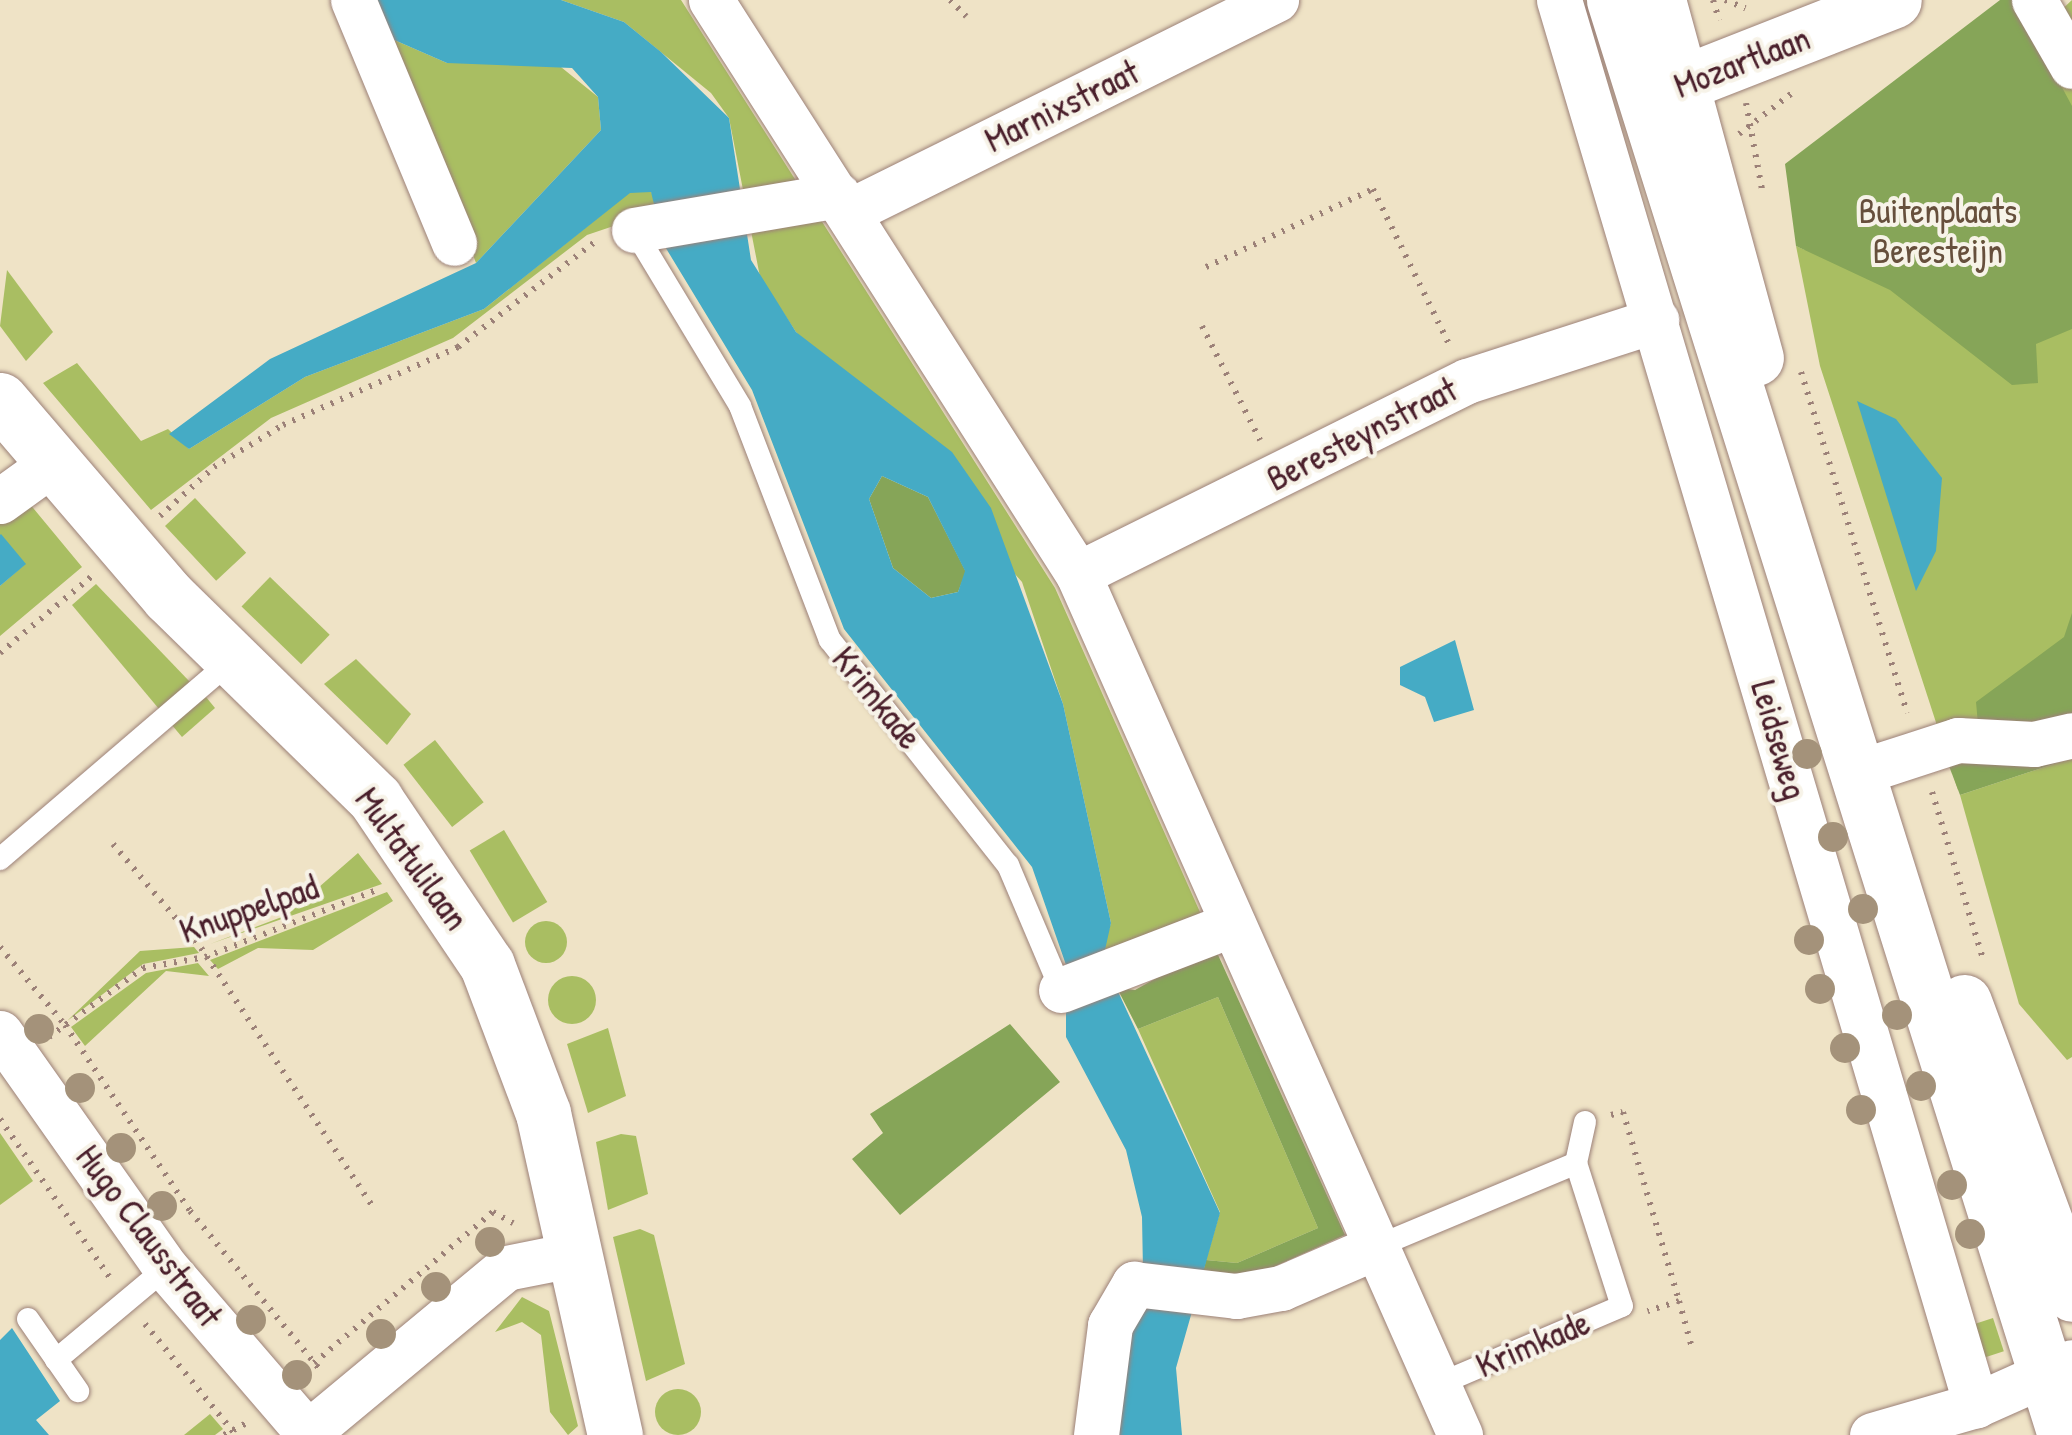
<!DOCTYPE html>
<style>
body{margin:0}
#map{position:relative;width:2072px;height:1435px;overflow:hidden;background:#efe3c6;font-family:"Patrick Hand",sans-serif}
div>[style]{position:absolute}
.green>*{inset:0;background:#a9be62;transform-origin:0 0}
.round{border-radius:50%}
.forest>*{inset:0;background:#86a558}
.water>*{inset:0;background:#45abc5}
.path>*{height:6px;margin-top:-3px;transform-origin:0;background:repeating-linear-gradient(90deg,#9c8178 0 2.5px,transparent 0 10.5px)}
.roads{filter:drop-shadow(0 0 2px #9c8178) drop-shadow(0 0 2px #9c8178)}
.lane>*{height:22px;margin:-11px;padding:0 11px;transform-origin:11px;border-radius:11px;background:#fff}
.street>*{height:45px;margin:-22.5px;padding:0 22.5px;transform-origin:22.5px;border-radius:22.5px;background:#fff}
.secondary>*{height:55px;margin:-27.5px;padding:0 27.5px;transform-origin:27.5px;border-radius:27.5px;background:#fff}
.trees>*{width:30px;height:30px;margin:-15px;border-radius:50%;background:#a4927a}
span{translate:-50% -50%;white-space:nowrap;text-align:center;line-height:1.15;-webkit-text-stroke:8px #f7f3e8;paint-order:stroke}
.street-label{font-size:35px;color:#4a1f2b}
.park-label{font-size:35px;color:#664f3c}
</style>
<div id="map">
<div class="green">
<i style="clip-path:polygon(561px 0,681px 0,1055px 588px,1204px 921px,1102px 950px,1111px 923px,1063px 704px,1022px 582px,796px 332px,760px 277px,729px 118px,711px 93px,624px 22px)"></i>
<i style="clip-path:polygon(2072px 0,2072px 749px,1958px 790px,1820px 366px,1796px 246px,1805px 250px)"></i>
<i style="clip-path:polygon(392px 39px,447px 63px,556px 63px,598px 97px,601px 130px,476px 263px)"></i>
<i style="clip-path:polygon(630px 192px,651px 192px,661px 210px,587px 235px,453px 338px,271px 418px,151px 510px,43px 383px,77px 363px,141px 441px,168px 429px,189px 449px,305px 377px,484px 309px)"></i>
<i style="clip-path:polygon(7px 270px,53px 332px,26px 361px,0 326px)"></i>
<i style="clip-path:polygon(24px 497px,82px 567px,0 636px,0 586px,25px 564px,0 535px,0 515px)"></i>
<i style="left:195px;top:498px;width:75px;height:41px;rotate:47deg"></i>
<i style="left:270px;top:577px;width:83px;height:41px;rotate:44deg"></i>
<i style="clip-path:polygon(96px 584px,190px 682px,159px 709px,72px 605px)"></i>
<i style="clip-path:polygon(356px 659px,411px 714px,387px 745px,324px 684px)"></i>
<i style="clip-path:polygon(206px 697px,215px 708px,182px 737px,171px 724px)"></i>
<i style="left:435px;top:740px;width:79px;height:40px;rotate:52deg"></i>
<i style="clip-path:polygon(2072px 758px,2072px 1057px,2067px 1060px,2019px 1004px,1960px 795px)"></i>
<i style="left:504px;top:830px;width:84px;height:40px;rotate:59deg"></i>
<i style="clip-path:polygon(358px 853px,382px 884px,210px 944px,287px 915px)"></i>
<i style="clip-path:polygon(387px 892px,393px 901px,313px 950px,258px 948px,218px 969px,210px 960px)"></i>
<i class="round" style="left:525px;top:921px;width:42px;height:42px"></i>
<i style="clip-path:polygon(194px 947px,199px 953px,143px 964px,67px 1021px,140px 951px)"></i>
<i style="clip-path:polygon(198px 963px,209px 976px,166px 971px,85px 1046px,71px 1027px,146px 973px)"></i>
<i class="round" style="left:548px;top:976px;width:48px;height:48px"></i>
<i style="clip-path:polygon(1218px 997px,1318px 1228px,1237px 1263px,1206px 1260px,1220px 1212px,1138px 1029px)"></i>
<i style="clip-path:polygon(608px 1028px,626px 1096px,588px 1113px,567px 1044px)"></i>
<i style="clip-path:polygon(0 1133px,33px 1181px,0 1205px)"></i>
<i style="clip-path:polygon(621px 1134px,636px 1136px,648px 1194px,608px 1210px,596px 1142px)"></i>
<i style="clip-path:polygon(640px 1229px,654px 1235px,685px 1364px,646px 1381px,613px 1237px)"></i>
<i style="clip-path:polygon(522px 1297px,549px 1311px,578px 1426px,568px 1435px,550px 1412px,541px 1335px,522px 1322px,495px 1332px)"></i>
<i style="left:1993px;top:1318px;width:35px;height:25px;rotate:72deg"></i>
<i class="round" style="left:655px;top:1389px;width:46px;height:46px"></i>
<i style="clip-path:polygon(210px 1414px,223px 1429px,215px 1435px,184px 1435px)"></i>
</div>
<div class="forest">
<i style="clip-path:polygon(2000px 0,2015px 0,2072px 106px,2072px 329px,2036px 344px,2038px 383px,2012px 385px,1890px 290px,1796px 246px,1785px 164px)"></i>
<i style="clip-path:polygon(882px 476px,928px 497px,966px 572px,958px 592px,931px 598px,893px 568px,869px 499px)"></i>
<i style="clip-path:polygon(2072px 613px,2072px 720px,1978px 724px,1976px 702px,2064px 637px)"></i>
<i style="clip-path:polygon(2072px 746px,2072px 758px,1960px 795px,1949px 766px)"></i>
<i style="clip-path:polygon(1214px 946px,1345px 1235px,1258px 1274px,1202px 1276px,1206px 1260px,1237px 1263px,1318px 1228px,1218px 997px,1138px 1029px,1117px 988px,1135px 990px)"></i>
<i style="clip-path:polygon(1010px 1024px,1060px 1082px,900px 1215px,852px 1159px,883px 1133px,870px 1114px)"></i>
</div>
<div class="water">
<i style="clip-path:polygon(evenodd,373px 0,561px 0,624px 22px,661px 52px,729px 118px,751px 260px,796px 332px,952px 452px,991px 508px,1063px 704px,1111px 923px,1103px 959px,1220px 1213px,1176px 1368px,1182px 1435px,1112px 1435px,1143px 1271px,1142px 1217px,1126px 1150px,1066px 1037px,1066px 965px,1032px 867px,844px 629px,752px 390px,664px 245px,651px 192px,630px 193px,484px 309px,305px 377px,189px 449px,169px 434px,270px 359px,476px 263px,601px 130px,598px 97px,572px 68px,447px 63px,392px 39px,373px 0,882px 476px,928px 497px,965px 571px,958px 592px,931px 598px,893px 568px,869px 499px,882px 476px)"></i>
<i style="clip-path:polygon(1857px 401px,1896px 419px,1942px 478px,1936px 551px,1916px 591px)"></i>
<i style="clip-path:polygon(1px 534px,26px 564px,0 586px,0 535px)"></i>
<i style="clip-path:polygon(1455px 640px,1474px 710px,1434px 722px,1425px 697px,1400px 685px,1400px 667px)"></i>
<i style="clip-path:polygon(12px 1328px,60px 1401px,36px 1420px,49px 1435px,0 1435px,0 1340px)"></i>
</div>
<div class="path">
<i style="left:950px;top:0;width:23px;rotate:45deg"></i>
<i style="left:1713px;top:0;width:21px;rotate:73deg"></i>
<i style="left:1725px;top:0;width:22px;rotate:22deg"></i>
<i style="left:1746px;top:103px;width:87px;rotate:79.5deg"></i>
<i style="left:1739px;top:134px;width:67px;rotate:-37.7deg"></i>
<i style="left:1206px;top:267px;width:184px;rotate:-25deg"></i>
<i style="left:1373px;top:189px;width:173px;rotate:63.9deg"></i>
<i style="left:1202px;top:326px;width:128px;rotate:63deg"></i>
<i style="left:1801px;top:372px;width:357px;rotate:72.7deg"></i>
<i style="left:160px;top:516px;width:73px;rotate:-42.2deg"></i>
<i style="left:214px;top:467px;width:81px;rotate:-31.3deg"></i>
<i style="left:283px;top:425px;width:192px;rotate:-24deg"></i>
<i style="left:458px;top:347px;width:173px;rotate:-37.5deg"></i>
<i style="left:0;top:653px;width:119px;rotate:-39.9deg"></i>
<i style="left:1932px;top:792px;width:178px;rotate:73deg"></i>
<i style="left:113px;top:844px;width:136px;rotate:49.8deg"></i>
<i style="left:201px;top:948px;width:311px;rotate:56.4deg"></i>
<i style="left:0;top:947px;width:102px;rotate:50.2deg"></i>
<i style="left:65px;top:1025px;width:224px;rotate:56.1deg"></i>
<i style="left:190px;top:1211px;width:208px;rotate:50.7deg"></i>
<i style="left:49px;top:1037px;width:117px;rotate:-36.3deg"></i>
<i style="left:143px;top:968px;width:63px;rotate:-10.1deg"></i>
<i style="left:205px;top:957px;width:187px;rotate:-21.3deg"></i>
<i style="left:1611px;top:1115px;width:12px;rotate:-14deg"></i>
<i style="left:1623px;top:1112px;width:197px;rotate:73.5deg"></i>
<i style="left:1679px;top:1301px;width:33px;rotate:162deg"></i>
<i style="left:0;top:1119px;width:193px;rotate:55.3deg"></i>
<i style="left:1679px;top:1301px;width:49px;rotate:74.5deg"></i>
<i style="left:145px;top:1324px;width:144px;rotate:50.7deg"></i>
<i style="left:314px;top:1363px;width:234px;rotate:-40.2deg"></i>
<i style="left:493px;top:1212px;width:23px;rotate:29deg"></i>
<i style="left:224px;top:1435px;width:24px;rotate:-28deg"></i>
</div>
<div class="roads">
<div class="lane">
<i style="left:634px;top:230px;width:205px;rotate:58.9deg"></i>
<i style="left:740px;top:406px;width:251px;rotate:69deg"></i>
<i style="left:830px;top:640px;width:287px;rotate:51.7deg"></i>
<i style="left:1008px;top:865px;width:136px;rotate:67deg"></i>
<i style="left:0;top:859px;width:306px;rotate:-40.6deg"></i>
<i style="left:1576px;top:1163px;width:42px;rotate:-77.6deg"></i>
<i style="left:1378px;top:1246px;width:215px;rotate:-22.7deg"></i>
<i style="left:1576px;top:1163px;width:150px;rotate:72.2deg"></i>
<i style="left:1622px;top:1306px;width:201px;rotate:156.9deg"></i>
<i style="left:28px;top:1319px;width:88px;rotate:55.2deg"></i>
<i style="left:56px;top:1360px;width:143px;rotate:-39.9deg"></i>
</div>
<div class="street">
<i style="left:353px;top:0;width:263px;rotate:67.4deg"></i>
<i style="left:711px;top:0;width:681px;rotate:57.41deg"></i>
<i style="left:1078px;top:574px;width:942px;rotate:66.07deg"></i>
<i style="left:1559px;top:0;width:1466px;rotate:73.47deg"></i>
<i style="left:2034px;top:0;width:76px;rotate:60.1deg"></i>
<i style="left:848px;top:212px;width:478px;rotate:-26.4deg"></i>
<i style="left:634px;top:230px;width:207px;rotate:-9.7deg"></i>
<i style="left:0;top:501px;width:62px;rotate:-35.8deg"></i>
<i style="left:1078px;top:574px;width:434px;rotate:-26.4deg"></i>
<i style="left:1467px;top:381px;width:199px;rotate:-17.9deg"></i>
<i style="left:1884px;top:764px;width:78px;rotate:-18deg"></i>
<i style="left:1958px;top:740px;width:76px;rotate:3deg"></i>
<i style="left:2034px;top:744px;width:39px;rotate:-13deg"></i>
<i style="left:1061px;top:990px;width:184px;rotate:-21deg"></i>
<i style="left:0;top:1033px;width:288px;rotate:54.8deg"></i>
<i style="left:166px;top:1268px;width:218px;rotate:49.3deg"></i>
<i style="left:305px;top:1435px;width:261px;rotate:-39.7deg"></i>
<i style="left:506px;top:1268px;width:66px;rotate:-11.3deg"></i>
<i style="left:1096px;top:1435px;width:111px;rotate:-82.7deg"></i>
<i style="left:1110px;top:1325px;width:48px;rotate:-59.7deg"></i>
<i style="left:1134px;top:1284px;width:103px;rotate:6.7deg"></i>
<i style="left:1236px;top:1296px;width:46px;rotate:-10.1deg"></i>
<i style="left:1281px;top:1288px;width:106px;rotate:-23.4deg"></i>
<i style="left:1872px;top:1435px;width:108px;rotate:-16.1deg"></i>
<i style="left:1976px;top:1405px;width:105px;rotate:-24.1deg"></i>
</div>
<div class="secondary">
<i style="left:1614px;top:0;width:1504px;rotate:72.55deg"></i>
<i style="left:1658px;top:0;width:371px;rotate:74.7deg"></i>
<i style="left:1647px;top:97px;width:265px;rotate:-21.4deg"></i>
<i style="left:0;top:400px;width:260px;rotate:49.4deg"></i>
<i style="left:169px;top:597px;width:289px;rotate:44.4deg"></i>
<i style="left:375px;top:799px;width:200px;rotate:56deg"></i>
<i style="left:487px;top:965px;width:158px;rotate:69.3deg"></i>
<i style="left:543px;top:1113px;width:330px;rotate:77.4deg"></i>
<i style="left:1964px;top:1002px;width:311px;rotate:69.7deg"></i>
</div>
</div>
<div class="trees">
<i style="left:1807px;top:754px"></i>
<i style="left:1833px;top:837px"></i>
<i style="left:1863px;top:909px"></i>
<i style="left:1809px;top:940px"></i>
<i style="left:1820px;top:989px"></i>
<i style="left:1897px;top:1015px"></i>
<i style="left:39px;top:1029px"></i>
<i style="left:1845px;top:1048px"></i>
<i style="left:1921px;top:1086px"></i>
<i style="left:80px;top:1088px"></i>
<i style="left:1861px;top:1110px"></i>
<i style="left:121px;top:1148px"></i>
<i style="left:1952px;top:1185px"></i>
<i style="left:162px;top:1206px"></i>
<i style="left:1970px;top:1234px"></i>
<i style="left:490px;top:1242px"></i>
<i style="left:436px;top:1287px"></i>
<i style="left:251px;top:1320px"></i>
<i style="left:381px;top:1334px"></i>
<i style="left:297px;top:1375px"></i>
</div>
<div class="street-label">
<span style="left:1742px;top:62px;rotate:-21deg">Mozartlaan</span>
<span style="left:1062px;top:106px;rotate:-26deg">Marnixstraat</span>
<span style="left:1362px;top:434px;rotate:-27deg">Beresteynstraat</span>
<span style="left:877px;top:698px;rotate:51deg">Krimkade</span>
<span style="left:1779px;top:740px;rotate:74deg">Leidseweg</span>
<span style="left:412px;top:859px;rotate:54deg">Multatulilaan</span>
<span style="left:249px;top:909px;rotate:-19deg">Knuppelpad</span>
<span style="left:149px;top:1236px;rotate:53deg">Hugo Clausstraat</span>
<span style="left:1533px;top:1344px;rotate:-23deg">Krimkade</span>
</div>
<div class="park-label">
<span style="left:1938px;top:231px">Buitenplaats<br>Beresteijn</span>
</div>
</div>
